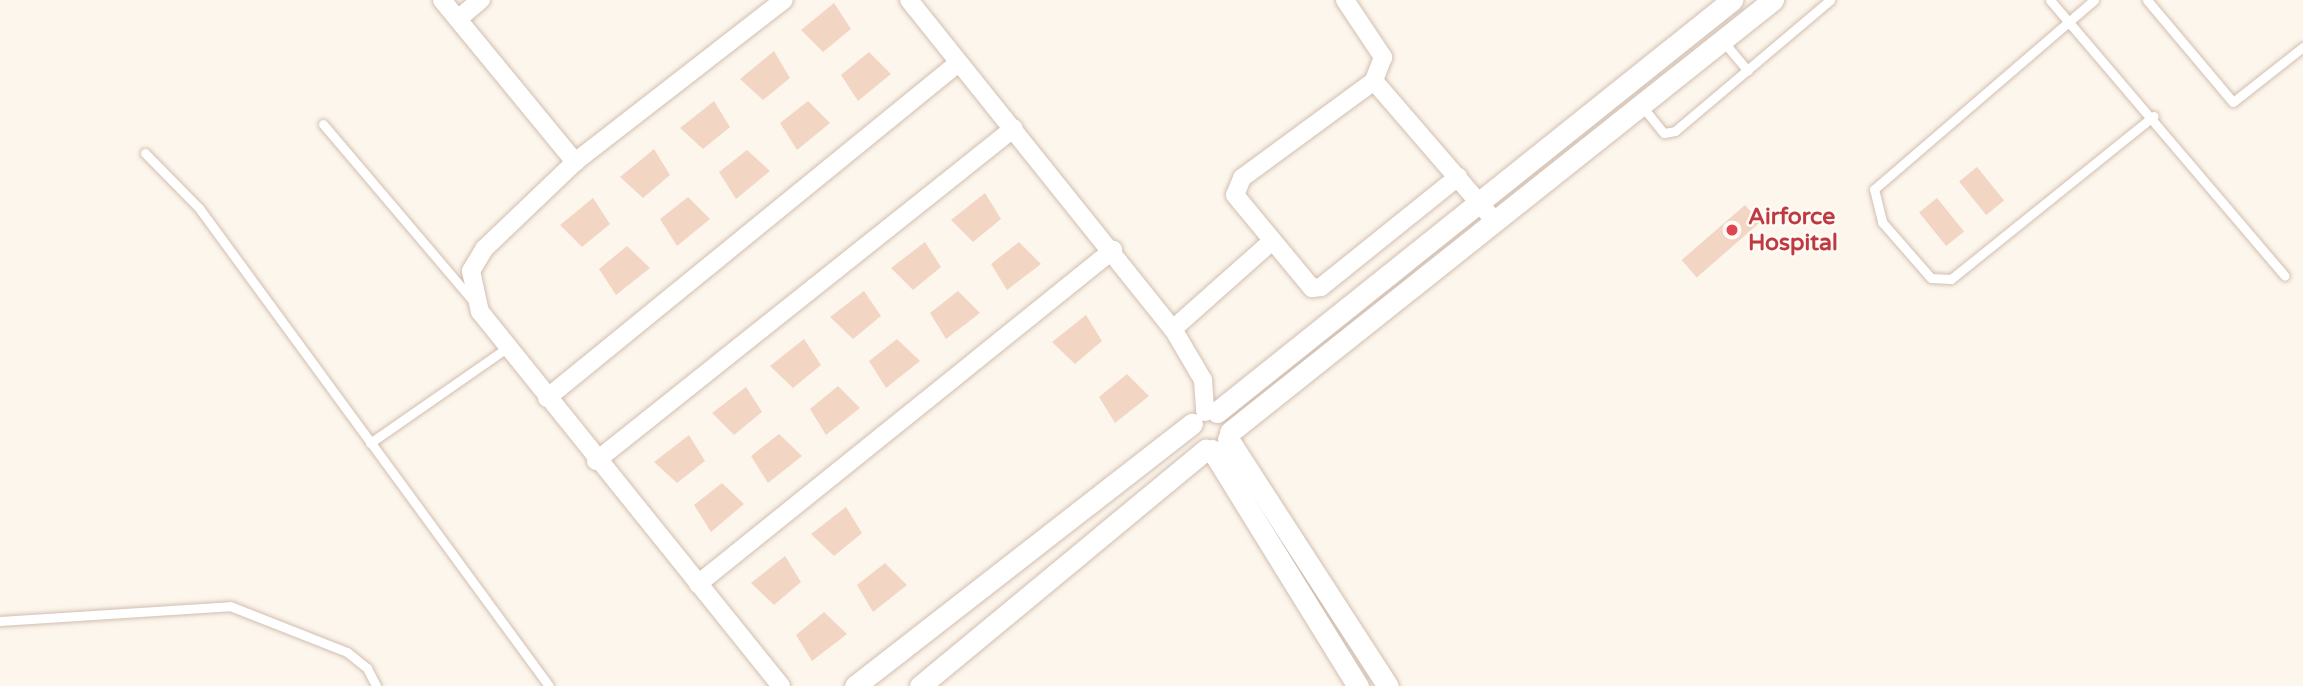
<!DOCTYPE html>
<style>
body{margin:0}
#map{position:relative;width:2303px;height:686px;overflow:hidden;background:#fdf6ec;font-family:"Varela Round",sans-serif}
div>[style]{position:absolute}
.building>*{inset:0;background:#f3d5c3;transform-origin:0 0}
.roads{filter:drop-shadow(0 0 2px #d1beb0) drop-shadow(0 0 2px #d1beb0)}
.service>*{height:9px;margin:-4.5px;padding:0 4.5px;transform-origin:4.5px;border-radius:4.5px;background:#fff}
.minor>*{height:18px;margin:-9px;padding:0 9px;transform-origin:9px;border-radius:9px;background:#fff}
.tertiary>*{height:21px;margin:-10.5px;padding:0 10.5px;transform-origin:10.5px;border-radius:10.5px;background:#fff}
.dots>*{width:19px;height:19px;translate:-50% -50%;box-sizing:border-box;border:4px solid #fffaf3;border-radius:50%}
span{translate:-50% -50%;white-space:nowrap;text-align:center;line-height:1.15;-webkit-text-stroke:5px #fffaf3;paint-order:stroke}
.health-label{font-size:23px;color:#be3a42;font-weight:700}
.left{translate:0 -50%;text-align:left}
</style>
<div id="map">
<div class="building">
<i style="clip-path:polygon(834px 3px,851px 29px,823px 52px,801px 30px)"></i>
<i style="clip-path:polygon(774px 51px,790px 78px,763px 100px,740px 79px)"></i>
<i style="clip-path:polygon(869px 52px,891px 74px,858px 101px,841px 75px)"></i>
<i style="clip-path:polygon(714px 101px,730px 127px,703px 149px,680px 128px)"></i>
<i style="clip-path:polygon(808px 101px,830px 123px,797px 150px,780px 123px)"></i>
<i style="clip-path:polygon(654px 149px,670px 175px,643px 198px,620px 177px)"></i>
<i style="clip-path:polygon(747px 150px,770px 171px,736px 199px,719px 172px)"></i>
<i style="left:1977px;top:167px;width:43px;height:23px;rotate:51deg"></i>
<i style="clip-path:polygon(985px 193px,1001px 219px,973px 242px,951px 220px)"></i>
<i style="clip-path:polygon(688px 197px,710px 219px,677px 246px,660px 219px)"></i>
<i style="clip-path:polygon(593px 198px,610px 224px,582px 247px,560px 225px)"></i>
<i style="left:1937px;top:198px;width:43px;height:23px;rotate:51deg"></i>
<i style="left:1745px;top:205px;width:23px;height:84px;rotate:49deg"></i>
<i style="clip-path:polygon(925px 242px,941px 267px,913px 290px,891px 268px)"></i>
<i style="clip-path:polygon(1019px 242px,1041px 264px,1007px 290px,991px 264px)"></i>
<i style="clip-path:polygon(627px 246px,650px 268px,616px 295px,599px 269px)"></i>
<i style="clip-path:polygon(864px 291px,881px 316px,853px 339px,830px 317px)"></i>
<i style="clip-path:polygon(958px 291px,980px 313px,946px 339px,930px 313px)"></i>
<i style="clip-path:polygon(1086px 315px,1102px 341px,1075px 364px,1052px 342px)"></i>
<i style="clip-path:polygon(804px 339px,821px 365px,793px 388px,770px 366px)"></i>
<i style="clip-path:polygon(897px 339px,920px 361px,886px 388px,869px 361px)"></i>
<i style="clip-path:polygon(1127px 374px,1149px 396px,1115px 423px,1099px 397px)"></i>
<i style="clip-path:polygon(838px 386px,860px 408px,826px 435px,810px 409px)"></i>
<i style="clip-path:polygon(746px 387px,762px 412px,734px 435px,712px 413px)"></i>
<i style="clip-path:polygon(779px 434px,802px 456px,768px 483px,751px 456px)"></i>
<i style="clip-path:polygon(689px 435px,705px 461px,677px 483px,654px 462px)"></i>
<i style="clip-path:polygon(722px 483px,744px 504px,711px 532px,694px 505px)"></i>
<i style="clip-path:polygon(846px 507px,862px 533px,834px 556px,811px 534px)"></i>
<i style="clip-path:polygon(785px 556px,801px 582px,774px 605px,751px 583px)"></i>
<i style="clip-path:polygon(885px 563px,907px 585px,873px 612px,857px 585px)"></i>
<i style="clip-path:polygon(824px 612px,847px 634px,812px 661px,796px 635px)"></i>
</div>
<div class="roads">
<div class="service">
<i style="left:2050px;top:0;width:362px;rotate:49.6deg"></i>
<i style="left:2094px;top:0;width:290px;rotate:139.3deg"></i>
<i style="left:1874px;top:189px;width:34px;rotate:76deg"></i>
<i style="left:1882px;top:222px;width:74px;rotate:48.8deg"></i>
<i style="left:1931px;top:278px;width:20px;rotate:3deg"></i>
<i style="left:1951px;top:279px;width:260px;rotate:-38.8deg"></i>
<i style="left:2147px;top:0;width:133px;rotate:49.9deg"></i>
<i style="left:2233px;top:102px;width:89px;rotate:-38.2deg"></i>
<i style="left:1722px;top:40px;width:40px;rotate:50deg"></i>
<i style="left:1641px;top:105px;width:36px;rotate:51deg"></i>
<i style="left:1664px;top:133px;width:11px;rotate:-10deg"></i>
<i style="left:1675px;top:131px;width:203px;rotate:-40.2deg"></i>
<i style="left:323px;top:124px;width:232px;rotate:49.7deg"></i>
<i style="left:145px;top:153px;width:77px;rotate:45.5deg"></i>
<i style="left:199px;top:208px;width:592px;rotate:53.79deg"></i>
<i style="left:370px;top:443px;width:168px;rotate:-34.8deg"></i>
<i style="left:0;top:621px;width:230px;rotate:-3.7deg"></i>
<i style="left:230px;top:606px;width:126px;rotate:21.5deg"></i>
<i style="left:347px;top:652px;width:26px;rotate:39deg"></i>
<i style="left:367px;top:668px;width:20px;rotate:63deg"></i>
</div>
<div class="minor">
<i style="left:442px;top:0;width:210px;rotate:50.6deg"></i>
<i style="left:909px;top:0;width:422px;rotate:51.3deg"></i>
<i style="left:1173px;top:329px;width:59px;rotate:59.5deg"></i>
<i style="left:1203px;top:380px;width:32px;rotate:86deg"></i>
<i style="left:1345px;top:0;width:69px;rotate:56.3deg"></i>
<i style="left:1383px;top:57px;width:26px;rotate:111deg"></i>
<i style="left:1374px;top:81px;width:164px;rotate:143.7deg"></i>
<i style="left:1242px;top:178px;width:18px;rotate:112deg"></i>
<i style="left:1235px;top:195px;width:121px;rotate:50.4deg"></i>
<i style="left:1312px;top:288px;width:9px;rotate:-6deg"></i>
<i style="left:1321px;top:287px;width:176px;rotate:-38.8deg"></i>
<i style="left:458px;top:19px;width:30px;rotate:-40deg"></i>
<i style="left:1374px;top:81px;width:185px;rotate:49.2deg"></i>
<i style="left:1173px;top:329px;width:132px;rotate:-41.6deg"></i>
<i style="left:547px;top:398px;width:530px;rotate:-39.18deg"></i>
<i style="left:596px;top:461px;width:534px;rotate:-38.54deg"></i>
<i style="left:698px;top:584px;width:533px;rotate:-38.83deg"></i>
<i style="left:781px;top:686px;width:480px;rotate:-128.8deg"></i>
<i style="left:480px;top:312px;width:42px;rotate:-102.4deg"></i>
<i style="left:471px;top:271px;width:26px;rotate:-59deg"></i>
<i style="left:484px;top:249px;width:126px;rotate:-43.7deg"></i>
<i style="left:575px;top:162px;width:264px;rotate:-37.8deg"></i>
</div>
<div class="tertiary">
<i style="left:1217px;top:412px;width:660px;rotate:-38.66deg"></i>
<i style="left:1230px;top:432px;width:694px;rotate:-38.51deg"></i>
<i style="left:1228px;top:439px;width:294px;rotate:57.1deg"></i>
<i style="left:1212px;top:450px;width:278px;rotate:58.3deg"></i>
<i style="left:855px;top:686px;width:427px;rotate:-37.9deg"></i>
<i style="left:920px;top:686px;width:371px;rotate:-39.6deg"></i>
</div>
</div>
<div class="dots">
<i style="left:1732px;top:230px;background:#e0444e"></i>
</div>
<div class="health-label">
<span class="left" style="left:1748px;top:230px">Airforce<br>Hospital</span>
</div>
</div>
